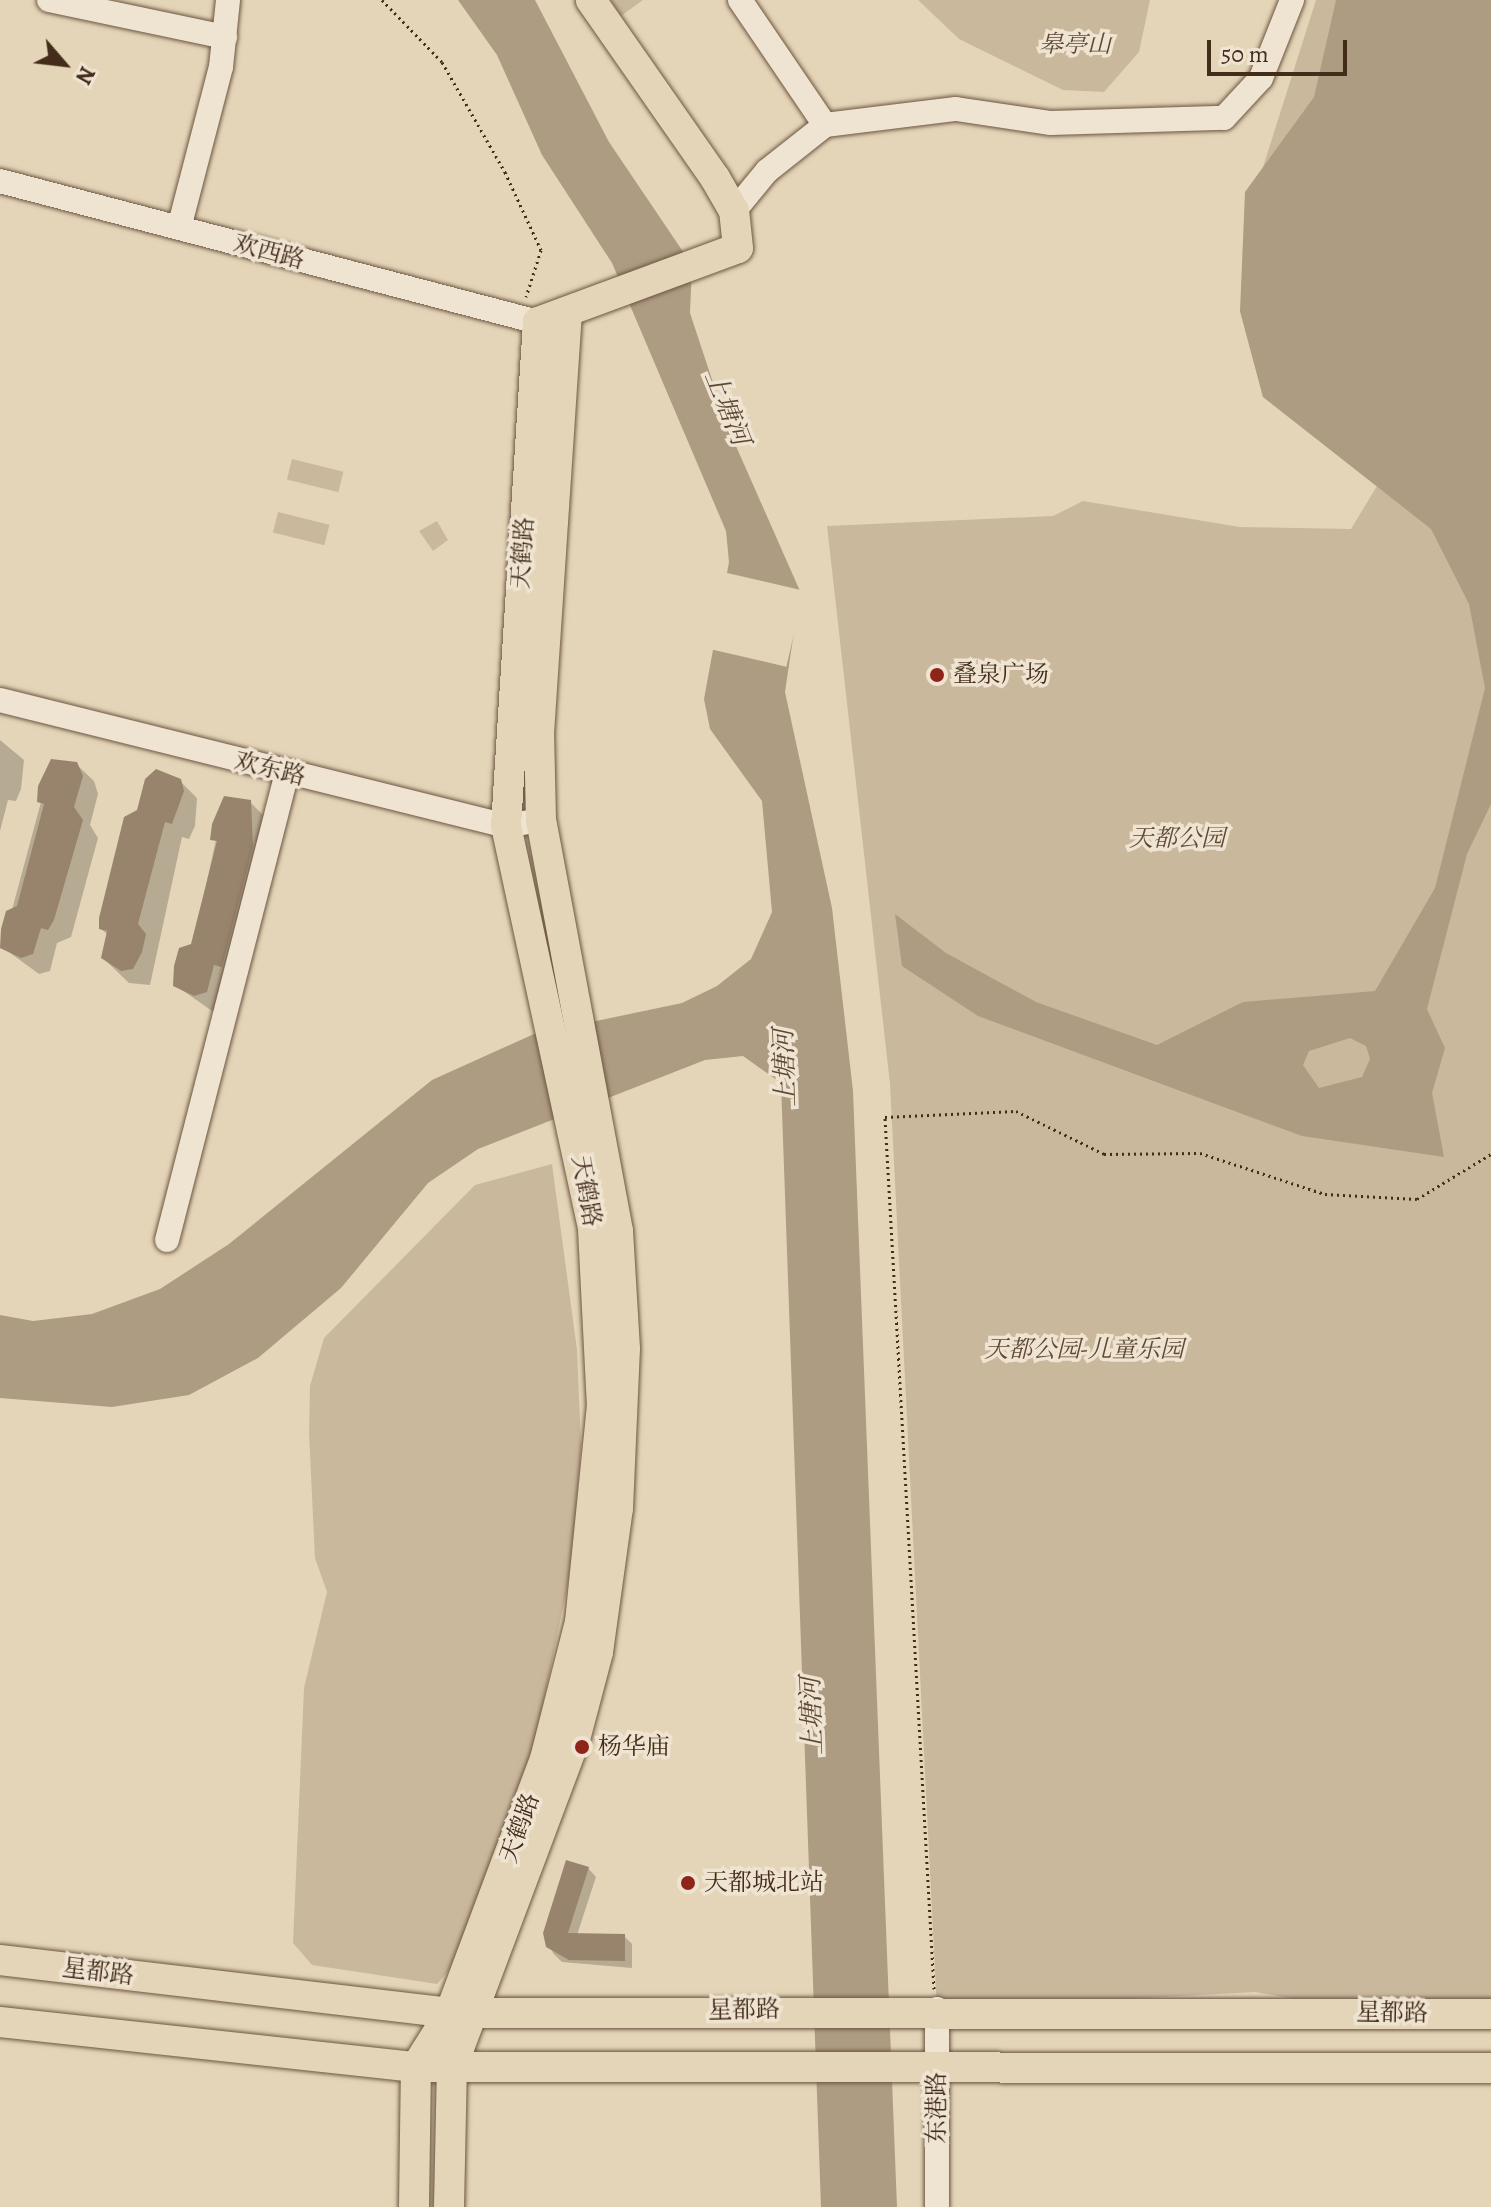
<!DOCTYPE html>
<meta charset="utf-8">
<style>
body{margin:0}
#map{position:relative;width:1491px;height:2207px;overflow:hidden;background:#e5d5b8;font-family:Alegreya,"Noto Serif SC",serif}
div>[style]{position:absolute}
.green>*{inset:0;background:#cab89d;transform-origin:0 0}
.water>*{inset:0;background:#ae9c82}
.pier>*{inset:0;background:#e5d5b8;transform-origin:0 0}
.shadow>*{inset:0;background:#0003}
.building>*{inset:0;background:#98846c}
.path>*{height:3px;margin-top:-1.5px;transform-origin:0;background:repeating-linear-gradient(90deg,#442c1a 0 2px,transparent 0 6px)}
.roads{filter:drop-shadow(0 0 2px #6c5642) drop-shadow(0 0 2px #6c5642)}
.minor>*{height:24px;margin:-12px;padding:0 12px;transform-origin:12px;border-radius:12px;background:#eee4d1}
.major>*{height:30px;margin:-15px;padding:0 15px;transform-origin:15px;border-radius:15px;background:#e5d5b8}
.dots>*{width:22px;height:22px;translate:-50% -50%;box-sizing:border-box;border:4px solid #eee4d1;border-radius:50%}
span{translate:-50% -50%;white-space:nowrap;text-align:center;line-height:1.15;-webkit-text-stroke:7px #eee4d1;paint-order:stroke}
.park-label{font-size:24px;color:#5f4834;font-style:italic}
.street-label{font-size:24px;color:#442c1a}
.poi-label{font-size:24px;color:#442c1a}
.left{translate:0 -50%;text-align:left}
.water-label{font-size:26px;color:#5e4834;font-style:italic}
.north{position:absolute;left:24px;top:24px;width:80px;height:80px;-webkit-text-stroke:6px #eee4d1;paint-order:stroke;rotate:118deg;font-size:22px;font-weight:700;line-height:32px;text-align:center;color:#442c1a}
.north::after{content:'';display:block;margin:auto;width:28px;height:36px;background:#442c1a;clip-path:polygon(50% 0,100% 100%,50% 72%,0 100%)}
.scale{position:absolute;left:1207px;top:40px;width:140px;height:36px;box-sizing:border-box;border:4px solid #442c1a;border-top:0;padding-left:10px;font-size:24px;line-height:28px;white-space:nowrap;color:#442c1a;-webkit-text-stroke:6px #eee4d1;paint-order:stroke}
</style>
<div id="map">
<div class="green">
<i style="clip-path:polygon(611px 0,643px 0,621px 16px)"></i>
<i style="clip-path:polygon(918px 0,1150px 0,1139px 52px,1104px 92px,1063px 90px,959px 39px)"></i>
<i style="clip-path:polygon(1316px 0,1491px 0,1491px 2004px,1409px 1998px,1324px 2004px,1255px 1992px,937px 2009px,890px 1084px,827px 526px,1053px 516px,1083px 501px,1240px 527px,1351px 529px,1377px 486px,1263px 397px,1240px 311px,1263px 167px)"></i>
<i style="left:292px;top:459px;width:53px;height:21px;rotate:14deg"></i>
<i style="left:278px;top:512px;width:53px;height:21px;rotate:14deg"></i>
<i style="clip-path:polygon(437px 521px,448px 540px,433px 551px,419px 531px)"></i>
<i style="clip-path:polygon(552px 1164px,577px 1350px,581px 1447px,572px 1564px,530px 1767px,457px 1961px,437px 1984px,312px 1965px,293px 1943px,304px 1688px,327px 1592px,315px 1558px,309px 1433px,310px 1386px,324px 1338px,475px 1185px)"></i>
</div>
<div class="water">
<i style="clip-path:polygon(458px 0,535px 0,609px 142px,692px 265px,690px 313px,728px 428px,800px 591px,785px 692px,832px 908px,853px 1091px,897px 2207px,821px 2207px,781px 1083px,743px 1056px,705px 1060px,478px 1149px,428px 1183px,341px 1288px,258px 1358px,189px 1395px,112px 1407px,0 1398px,0 1315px,33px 1321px,92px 1314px,160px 1289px,229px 1244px,432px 1080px,534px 1034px,682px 1003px,717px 986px,751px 959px,772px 912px,762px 801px,710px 729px,704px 699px,729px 562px,726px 531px,612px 263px,542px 155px,497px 55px)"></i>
<i style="clip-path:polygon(evenodd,1336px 0,1491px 0,1491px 804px,1467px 854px,1427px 1009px,1445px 1048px,1432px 1093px,1444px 1157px,1302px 1136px,978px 1016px,902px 966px,895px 914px,946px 953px,1036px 1002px,1157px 1045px,1243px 1002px,1375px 991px,1435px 888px,1485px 688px,1469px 604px,1431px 529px,1263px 397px,1240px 311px,1245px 192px,1314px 97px,1336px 0,1350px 1038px,1366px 1046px,1370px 1059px,1362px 1077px,1319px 1088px,1303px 1065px,1309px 1051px,1350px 1038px)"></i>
</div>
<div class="pier">
<i style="left:723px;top:572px;width:83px;height:78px;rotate:13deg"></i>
</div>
<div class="shadow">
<i style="clip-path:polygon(0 740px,24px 760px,21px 789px,16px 801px,8px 800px,0 831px)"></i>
<i style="clip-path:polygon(52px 761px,76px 764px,94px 781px,98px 794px,90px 825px,98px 838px,71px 937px,57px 943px,50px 971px,39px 974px,2px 947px)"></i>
<i style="clip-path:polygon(180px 781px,197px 798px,195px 826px,189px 839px,182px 837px,150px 985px,129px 983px,103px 958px,108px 935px,101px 929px)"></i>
<i style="clip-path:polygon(225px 798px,250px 802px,267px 819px,223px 1008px,212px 1011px,175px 985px,193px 945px)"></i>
<i style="clip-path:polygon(588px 1868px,596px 1877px,577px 1935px,624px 1936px,632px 1944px,632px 1968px,562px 1962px,553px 1953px,545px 1933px)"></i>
</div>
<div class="building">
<i style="clip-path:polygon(51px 759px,77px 762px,83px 776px,74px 807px,83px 820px,54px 920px,48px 930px,41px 928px,33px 954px,21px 958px,0 948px,1px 929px,6px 911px,17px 906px,44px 804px,37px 802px,38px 786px)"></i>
<i style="clip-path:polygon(156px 769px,181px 779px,184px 791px,172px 824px,165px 822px,138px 924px,146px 934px,142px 952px,133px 969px,121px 971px,101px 958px,107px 931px,99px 929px,99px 918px,124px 817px,137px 810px,145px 779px)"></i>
<i style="clip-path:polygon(224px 796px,251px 800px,253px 846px,222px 967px,214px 965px,207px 992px,194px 996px,173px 986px,174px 966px,179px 948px,191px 944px,217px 841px,210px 840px,212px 824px)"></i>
<i style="clip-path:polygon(566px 1860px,589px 1867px,568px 1933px,625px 1934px,625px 1961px,569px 1960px,546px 1947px,543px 1933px)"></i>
</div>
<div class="path">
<i style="left:382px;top:0;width:86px;rotate:45.9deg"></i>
<i style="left:442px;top:62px;width:127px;rotate:60.2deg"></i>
<i style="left:505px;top:172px;width:86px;rotate:65.2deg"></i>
<i style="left:541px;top:250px;width:49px;rotate:107.7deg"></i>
<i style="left:934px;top:1989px;width:873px;rotate:-93.22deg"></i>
<i style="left:885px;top:1117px;width:131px;rotate:-2.6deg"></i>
<i style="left:1016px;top:1111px;width:98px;rotate:26deg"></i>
<i style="left:1104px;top:1154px;width:96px;rotate:-0.6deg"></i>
<i style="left:1200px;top:1153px;width:132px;rotate:18.2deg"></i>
<i style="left:1325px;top:1194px;width:92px;rotate:3.1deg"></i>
<i style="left:1417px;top:1199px;width:87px;rotate:-31.3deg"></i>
</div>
<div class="roads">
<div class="minor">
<i style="left:49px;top:0;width:180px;rotate:11.9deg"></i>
<i style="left:740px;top:0;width:151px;rotate:55.8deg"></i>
<i style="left:0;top:181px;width:556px;rotate:14.69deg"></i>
<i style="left:734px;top:211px;width:52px;rotate:-50.5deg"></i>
<i style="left:767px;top:171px;width:74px;rotate:-38.4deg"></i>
<i style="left:825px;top:125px;width:132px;rotate:-7deg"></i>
<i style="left:956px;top:109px;width:96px;rotate:8.4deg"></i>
<i style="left:1051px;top:123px;width:173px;rotate:-1.7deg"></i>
<i style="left:1224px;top:118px;width:54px;rotate:-47.2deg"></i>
<i style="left:1261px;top:78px;width:84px;rotate:-68.3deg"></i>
<i style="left:179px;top:228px;width:166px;rotate:-75.4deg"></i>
<i style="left:221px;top:67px;width:67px;rotate:-84deg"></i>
<i style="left:0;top:700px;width:521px;rotate:13.98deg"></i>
<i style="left:506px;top:826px;width:36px;rotate:-10deg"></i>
<i style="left:167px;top:1240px;width:482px;rotate:-75.6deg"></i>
<i style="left:937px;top:2009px;width:198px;rotate:90deg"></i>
</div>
<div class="major">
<i style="left:0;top:1960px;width:453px;rotate:6.7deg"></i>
<i style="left:450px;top:2013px;width:1041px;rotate:0.06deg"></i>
<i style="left:0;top:2022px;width:418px;rotate:6.2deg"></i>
<i style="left:416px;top:2067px;width:1075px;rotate:0.05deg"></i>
<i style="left:416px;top:2067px;width:64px;rotate:-57.8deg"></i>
<i style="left:450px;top:2013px;width:271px;rotate:-69.5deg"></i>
<i style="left:545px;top:1759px;width:141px;rotate:-75.7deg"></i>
<i style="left:580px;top:1622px;width:216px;rotate:-84.2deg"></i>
<i style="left:602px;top:1407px;width:179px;rotate:-92.9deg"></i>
<i style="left:593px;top:1228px;width:411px;rotate:-102.2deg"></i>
<i style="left:506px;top:826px;width:505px;rotate:-86.37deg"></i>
<i style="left:538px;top:322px;width:213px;rotate:-20.3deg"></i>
<i style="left:738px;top:248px;width:37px;rotate:-96deg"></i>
<i style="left:734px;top:211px;width:38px;rotate:-120deg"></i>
<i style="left:715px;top:178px;width:217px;rotate:-124.9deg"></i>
<i style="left:414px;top:2207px;width:140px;rotate:-89.2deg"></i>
<i style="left:449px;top:2207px;width:140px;rotate:-88.8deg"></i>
<i style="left:452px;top:2067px;width:346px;rotate:-69.4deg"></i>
<i style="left:574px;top:1743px;width:94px;rotate:-75.2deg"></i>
<i style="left:598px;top:1652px;width:145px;rotate:-82.1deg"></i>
<i style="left:618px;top:1508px;width:159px;rotate:-87.5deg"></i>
<i style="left:625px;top:1349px;width:118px;rotate:-93.4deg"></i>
<i style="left:618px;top:1231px;width:418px;rotate:-100.6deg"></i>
<i style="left:541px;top:820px;width:87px;rotate:-91.3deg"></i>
<i style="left:539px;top:733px;width:422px;rotate:-86.2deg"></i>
</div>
</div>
<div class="dots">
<i style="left:937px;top:675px;background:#8f2418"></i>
<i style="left:582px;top:1747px;background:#8f2418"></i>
<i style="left:688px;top:1883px;background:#8f2418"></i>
</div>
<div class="park-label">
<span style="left:1075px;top:45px">皋亭山</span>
<span style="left:1177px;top:839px">天都公园</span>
<span style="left:1084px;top:1350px">天都公园-儿童乐园</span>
</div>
<div class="street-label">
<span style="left:269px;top:252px;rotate:15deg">欢西路</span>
<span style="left:523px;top:553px;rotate:-86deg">天鹤路</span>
<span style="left:270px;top:769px;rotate:14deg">欢东路</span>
<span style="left:586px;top:1191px;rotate:80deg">天鹤路</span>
<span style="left:520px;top:1828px;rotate:-70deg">天鹤路</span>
<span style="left:98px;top:1972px;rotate:7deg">星都路</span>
<span style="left:744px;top:2010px;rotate:-1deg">星都路</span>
<span style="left:1392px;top:2013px;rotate:1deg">星都路</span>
<span style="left:937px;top:2108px;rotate:-90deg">东港路</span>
</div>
<div class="poi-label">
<span class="left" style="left:953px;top:675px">叠泉广场</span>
<span class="left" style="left:598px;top:1747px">杨华庙</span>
<span class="left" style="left:704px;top:1883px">天都城北站</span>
</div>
<div class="water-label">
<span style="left:727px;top:408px;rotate:68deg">上塘河</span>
<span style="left:785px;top:1068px;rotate:-92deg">上塘河</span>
<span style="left:812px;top:1716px;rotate:-92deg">上塘河</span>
</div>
<div class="north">N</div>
<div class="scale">50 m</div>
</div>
